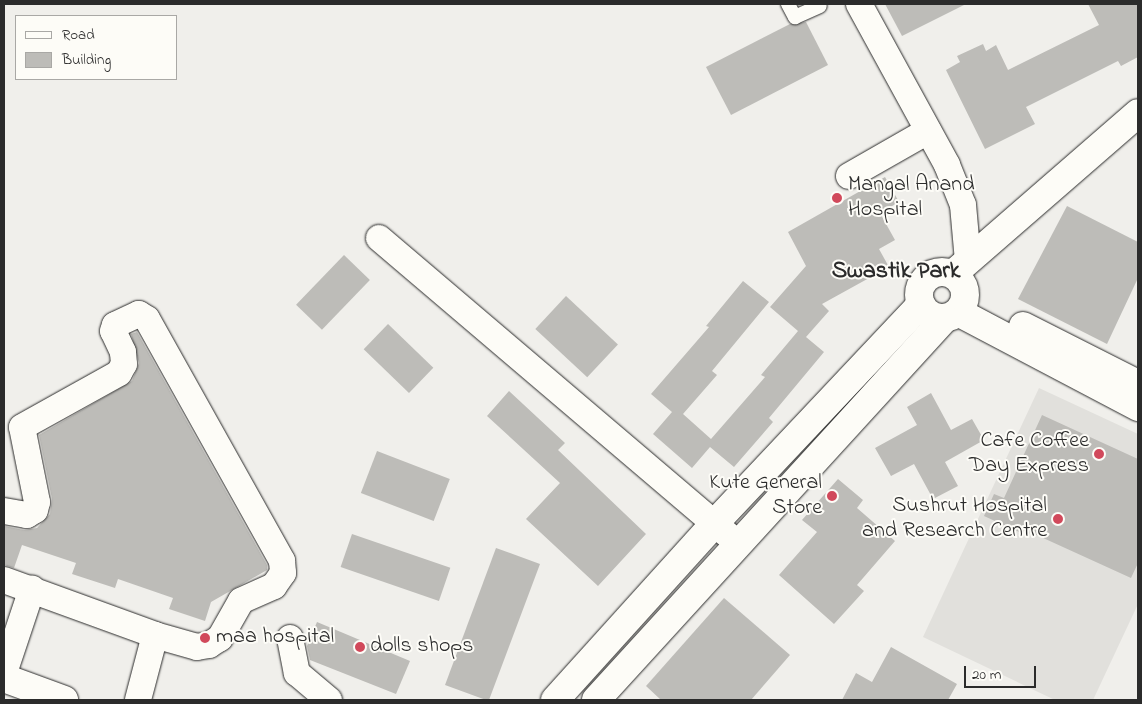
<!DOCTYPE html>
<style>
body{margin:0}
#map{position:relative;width:1142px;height:704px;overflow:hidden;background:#f0efeb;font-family:"Indie Flower",sans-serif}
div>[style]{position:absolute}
.built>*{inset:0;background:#e1e0dc}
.building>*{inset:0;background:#bdbcb8;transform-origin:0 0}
.roads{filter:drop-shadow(0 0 1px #2b2b2b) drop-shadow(0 0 1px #2b2b2b)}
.lane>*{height:14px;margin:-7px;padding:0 7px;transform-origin:7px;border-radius:7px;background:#fdfcf7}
.street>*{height:26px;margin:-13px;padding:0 13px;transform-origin:13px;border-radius:13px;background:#fdfcf7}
.secondary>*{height:28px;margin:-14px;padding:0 14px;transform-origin:14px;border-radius:14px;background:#fdfcf7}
.secondary>.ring{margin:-14px;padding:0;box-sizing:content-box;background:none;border:28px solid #fdfcf7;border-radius:50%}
.dots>*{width:14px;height:14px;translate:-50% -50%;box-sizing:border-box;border:2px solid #fdfcf7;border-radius:50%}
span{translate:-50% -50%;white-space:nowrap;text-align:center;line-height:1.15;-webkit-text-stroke:4px #fdfcf7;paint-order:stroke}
.poi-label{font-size:22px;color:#2b2b2b}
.left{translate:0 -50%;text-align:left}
.right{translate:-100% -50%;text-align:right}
.neighbourhood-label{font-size:24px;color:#2b2b2b;font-weight:700}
.frame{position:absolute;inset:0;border:5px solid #2b2b2b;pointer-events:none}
.legend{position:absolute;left:15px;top:15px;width:162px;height:65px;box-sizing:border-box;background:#fdfcf7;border:1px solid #a9a8a5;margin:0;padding:6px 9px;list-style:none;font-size:15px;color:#2b2b2b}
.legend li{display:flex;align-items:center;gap:10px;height:25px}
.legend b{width:25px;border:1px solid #a9a8a5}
.scale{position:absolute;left:964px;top:666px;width:72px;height:22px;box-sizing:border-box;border:2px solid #2b2b2b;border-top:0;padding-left:6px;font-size:15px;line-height:18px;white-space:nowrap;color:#2b2b2b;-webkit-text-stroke:4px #fdfcf7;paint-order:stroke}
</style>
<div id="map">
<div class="built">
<i style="clip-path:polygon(1039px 388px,1138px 434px,1138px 604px,1093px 700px,1055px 700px,923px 637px)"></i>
</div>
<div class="building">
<i style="clip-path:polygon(885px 4px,966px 4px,902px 36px)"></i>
<i style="clip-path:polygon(1088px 4px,1138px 4px,1138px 57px,1121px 66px,1118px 61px,1026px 107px,1035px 124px,985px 149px,946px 70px,960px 62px,957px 56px,983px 44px,986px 51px,996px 45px,1008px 70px,1099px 25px)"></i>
<i style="clip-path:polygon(806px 22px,828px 65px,731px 115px,706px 67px,790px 24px)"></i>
<i style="clip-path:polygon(885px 177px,899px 202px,880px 213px,895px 240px,879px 249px,889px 267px,822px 304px,829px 311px,806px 337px,824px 352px,769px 418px,773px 422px,734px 467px,710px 447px,692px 468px,653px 434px,672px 412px,651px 394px,709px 327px,706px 326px,743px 281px,769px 302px,712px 371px,717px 375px,683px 414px,711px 439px,765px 377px,761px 375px,798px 331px,770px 307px,806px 266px,788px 232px)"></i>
<i style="clip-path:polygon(1067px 206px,1138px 242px,1138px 278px,1107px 344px,1018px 299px)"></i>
<i style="left:344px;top:255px;width:36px;height:69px;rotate:44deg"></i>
<i style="left:566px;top:296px;width:71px;height:45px;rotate:43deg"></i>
<i style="left:388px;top:324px;width:63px;height:35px;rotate:44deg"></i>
<i style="clip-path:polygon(137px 332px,267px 565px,267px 570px,211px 602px,205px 621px,169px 609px,173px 598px,118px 579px,115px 588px,72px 574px,76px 563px,22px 545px,14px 568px,4px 565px,4px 526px,24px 530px,37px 528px,50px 514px,52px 499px,39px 435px,132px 381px,139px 363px,131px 334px)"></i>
<i style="clip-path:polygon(509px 391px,565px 443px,558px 450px,646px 534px,598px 586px,526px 519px,560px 483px,487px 416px)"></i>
<i style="clip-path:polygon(931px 393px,951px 430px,972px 419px,984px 440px,945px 462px,958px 486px,933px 499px,914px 464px,891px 476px,875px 448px,917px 425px,907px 407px)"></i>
<i style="clip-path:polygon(1042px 415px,1138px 459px,1138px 563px,1131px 578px,1030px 532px,1028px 536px,984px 516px,994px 494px,1004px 498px)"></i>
<i style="left:377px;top:451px;width:78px;height:45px;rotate:21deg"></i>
<i style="clip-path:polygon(838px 479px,863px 500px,857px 508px,895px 541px,857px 585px,864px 591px,834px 624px,779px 575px,817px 532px,802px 520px)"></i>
<i style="left:352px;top:534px;width:104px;height:35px;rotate:19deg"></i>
<i style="clip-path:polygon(496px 548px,540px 564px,489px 700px,486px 700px,445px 685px)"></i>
<i style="clip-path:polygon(724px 598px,790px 655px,751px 700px,661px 700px,646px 686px)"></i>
<i style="clip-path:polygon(317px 622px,410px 661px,396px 694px,310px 660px,307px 646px)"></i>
<i style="clip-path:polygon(891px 647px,957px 684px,948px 700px,842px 700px,856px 673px,872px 682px)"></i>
</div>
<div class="roads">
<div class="lane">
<i style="left:788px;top:4px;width:15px;rotate:62deg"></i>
<i style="left:795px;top:17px;width:27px;rotate:-24deg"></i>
</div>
<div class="street">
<i style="left:859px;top:4px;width:183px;rotate:61.3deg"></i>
<i style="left:947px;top:165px;width:43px;rotate:68.2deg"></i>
<i style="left:963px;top:205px;width:56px;rotate:84.9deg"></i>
<i style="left:849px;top:176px;width:91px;rotate:-29.7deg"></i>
<i style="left:379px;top:238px;width:470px;rotate:40.4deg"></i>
<i style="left:4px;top:511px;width:23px;rotate:10deg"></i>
<i style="left:27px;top:515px;width:9px;rotate:-32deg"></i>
<i style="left:35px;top:510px;width:8px;rotate:-76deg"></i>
<i style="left:37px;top:502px;width:76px;rotate:-101.3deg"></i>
<i style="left:22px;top:427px;width:111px;rotate:-29.1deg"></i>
<i style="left:119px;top:373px;width:10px;rotate:-61deg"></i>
<i style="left:124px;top:364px;width:12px;rotate:-95deg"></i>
<i style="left:123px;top:352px;width:23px;rotate:-115deg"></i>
<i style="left:113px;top:331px;width:6px;rotate:-72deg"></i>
<i style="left:115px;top:325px;width:26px;rotate:-25deg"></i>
<i style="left:139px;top:314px;width:9px;rotate:32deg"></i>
<i style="left:147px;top:319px;width:277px;rotate:60.8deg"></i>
<i style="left:282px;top:561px;width:12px;rotate:85deg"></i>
<i style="left:283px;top:573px;width:16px;rotate:125deg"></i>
<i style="left:274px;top:586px;width:36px;rotate:156deg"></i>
<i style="left:241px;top:601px;width:43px;rotate:119.6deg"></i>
<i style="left:220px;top:638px;width:13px;rotate:148deg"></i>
<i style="left:209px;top:645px;width:12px;rotate:171deg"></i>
<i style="left:197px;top:647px;width:44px;rotate:-164.1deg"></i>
<i style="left:155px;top:635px;width:67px;rotate:104.7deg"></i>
<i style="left:4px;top:580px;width:161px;rotate:20deg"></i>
<i style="left:290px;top:638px;width:36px;rotate:79deg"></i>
<i style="left:297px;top:673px;width:42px;rotate:40.2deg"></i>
<i style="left:4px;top:673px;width:89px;rotate:-71.6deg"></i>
</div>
<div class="secondary">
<i class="ring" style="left:919px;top:272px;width:18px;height:18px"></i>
<i style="left:953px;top:274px;width:245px;rotate:-41deg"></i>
<i style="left:958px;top:312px;width:204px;rotate:27.8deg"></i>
<i style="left:1023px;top:326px;width:129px;rotate:26.8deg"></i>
<i style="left:4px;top:678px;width:64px;rotate:20.1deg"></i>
<i style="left:555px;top:700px;width:236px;rotate:-47.9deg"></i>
<i style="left:713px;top:525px;width:303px;rotate:-46.7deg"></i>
<i style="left:596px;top:700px;width:517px;rotate:-47.58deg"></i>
</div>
</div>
<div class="dots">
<i style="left:837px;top:198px;background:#d1495b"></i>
<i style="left:1099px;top:454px;background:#d1495b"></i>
<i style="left:832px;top:496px;background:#d1495b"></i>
<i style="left:1058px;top:519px;background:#d1495b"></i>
<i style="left:205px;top:638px;background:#d1495b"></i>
<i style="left:360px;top:647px;background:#d1495b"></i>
</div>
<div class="poi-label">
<span class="left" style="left:848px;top:198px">Mangal Anand<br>Hospital</span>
<span class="right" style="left:1089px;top:454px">Cafe Coffee<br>Day Express</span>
<span class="right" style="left:822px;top:496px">Kute General<br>Store</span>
<span class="right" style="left:1047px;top:519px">Sushrut Hospital<br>and Research Centre</span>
<span class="left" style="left:216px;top:638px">maa hospital</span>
<span class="left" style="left:370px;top:647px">dolls shops</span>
</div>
<div class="neighbourhood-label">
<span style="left:896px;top:272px">Swastik Park</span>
</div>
<div class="frame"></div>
<ul class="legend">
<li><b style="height:6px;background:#fdfcf7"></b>Road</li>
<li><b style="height:14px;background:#bdbcb8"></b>Building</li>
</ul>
<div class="scale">20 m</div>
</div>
